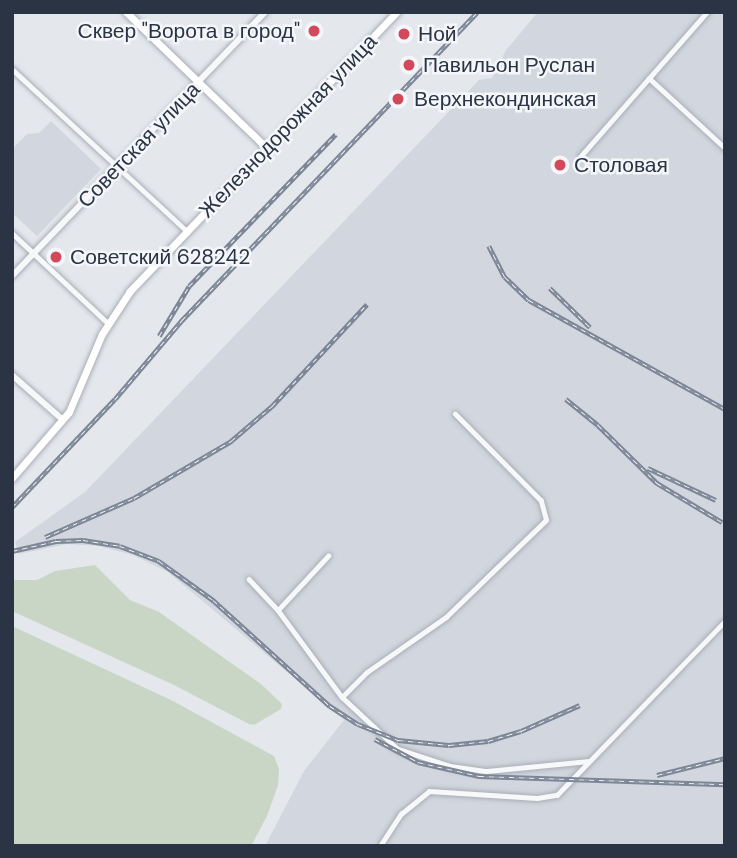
<!DOCTYPE html>
<meta charset="utf-8">
<style>
body{margin:0}
#map{position:relative;width:737px;height:858px;overflow:hidden;background:#e4e7ec;font-family:"DM Sans",sans-serif}
div>[style]{position:absolute}
.built>*{inset:0;background:#d2d6de}
.green>*{inset:0;background:#c9d6c5}
.roads{filter:drop-shadow(0 0 2px #a9aeb7) drop-shadow(0 0 2px #a9aeb7)}
.minor>*{height:4.5px;margin:-2.25px;padding:0 2.25px;transform-origin:2.25px;border-radius:2.25px;background:#f7f8fa}
.tertiary>*{height:6px;margin:-3px;padding:0 3px;transform-origin:3px;border-radius:3px;background:#f7f8fa}
.secondary>*{height:7px;margin:-3.5px;padding:0 3.5px;transform-origin:3.5px;border-radius:3.5px;background:#fff}
.primary>*{height:7px;margin:-3.5px;padding:0 3.5px;transform-origin:3.5px;border-radius:3.5px;background:#fff}
.rail>*{height:4.5px;margin-top:-2.25px;transform-origin:0;background:repeating-linear-gradient(90deg,#f4f6f9 0 5px,#7d8696 0 10px);box-sizing:border-box;border-block:2px solid #7d8696}
.dots>*{width:19px;height:19px;translate:-50% -50%;box-sizing:border-box;border:4px solid #f4f6f9;border-radius:50%}
span{translate:-50% -50%;white-space:nowrap;text-align:center;line-height:1.15;-webkit-text-stroke:5px #f4f6f9;paint-order:stroke}
.poi-label{font-size:21px;color:#2b3445}
.right{translate:-100% -50%;text-align:right}
.left{translate:0 -50%;text-align:left}
.street-label{font-size:21px;color:#2b3445}
.frame{position:absolute;inset:0;border:14px solid #2b3445;pointer-events:none}
</style>
<div id="map">
<div class="built">
<i style="clip-path:polygon(538px 12px,725px 12px,725px 846px,265px 846px,304px 771px,344px 720px,168px 572px,133px 555px,99px 546px,67px 544px,19px 554px,15px 542px,85px 492px,479px 80px,492px 78px,506px 50px)"></i>
<i style="clip-path:polygon(51px 121px,101px 169px,37px 236px,12px 213px,12px 149px,27px 134px,39px 133px)"></i>
</div>
<div class="green">
<i style="clip-path:polygon(95px 565px,130px 600px,159px 612px,261px 684px,282px 704px,281px 709px,254px 725px,249px 724px,174px 685px,12px 611px,12px 580px,37px 580px,55px 571px)"></i>
<i style="clip-path:polygon(12px 626px,171px 700px,274px 756px,279px 769px,278px 785px,267px 816px,251px 846px,12px 846px)"></i>
</div>
<div class="roads">
<div class="minor">
<i style="left:12px;top:69px;width:238px;rotate:42.8deg"></i>
<i style="left:649px;top:78px;width:103px;rotate:42.6deg"></i>
<i style="left:580px;top:157px;width:193px;rotate:-48.8deg"></i>
<i style="left:12px;top:233px;width:132px;rotate:43.2deg"></i>
<i style="left:249px;top:579px;width:42px;rotate:46.9deg"></i>
<i style="left:278px;top:610px;width:108px;rotate:53.7deg"></i>
<i style="left:342px;top:697px;width:76px;rotate:42.9deg"></i>
<i style="left:398px;top:749px;width:55px;rotate:18.1deg"></i>
<i style="left:450px;top:766px;width:37px;rotate:8deg"></i>
<i style="left:487px;top:771px;width:102px;rotate:-5.6deg"></i>
<i style="left:278px;top:610px;width:74px;rotate:-47.2deg"></i>
<i style="left:342px;top:697px;width:35px;rotate:-45deg"></i>
<i style="left:367px;top:672px;width:96px;rotate:-34.8deg"></i>
<i style="left:446px;top:617px;width:139px;rotate:-44.1deg"></i>
<i style="left:546px;top:520px;width:20px;rotate:-105deg"></i>
<i style="left:541px;top:501px;width:122px;rotate:-134.7deg"></i>
<i style="left:380px;top:846px;width:38px;rotate:-57deg"></i>
<i style="left:401px;top:814px;width:36px;rotate:-39deg"></i>
<i style="left:429px;top:791px;width:108px;rotate:3.7deg"></i>
<i style="left:537px;top:798px;width:20px;rotate:-9deg"></i>
<i style="left:557px;top:795px;width:242px;rotate:-46deg"></i>
</div>
<div class="tertiary">
<i style="left:12px;top:276px;width:366px;rotate:-46.2deg"></i>
<i style="left:12px;top:375px;width:68px;rotate:41.4deg"></i>
</div>
<div class="secondary">
<i style="left:126px;top:12px;width:196px;rotate:44deg"></i>
</div>
<div class="primary">
<i style="left:12px;top:478px;width:87px;rotate:-49.2deg"></i>
<i style="left:69px;top:412px;width:85px;rotate:-67.1deg"></i>
<i style="left:102px;top:334px;width:51px;rotate:-56.9deg"></i>
<i style="left:130px;top:291px;width:386px;rotate:-46.3deg"></i>
</div>
</div>
<div class="rail">
<i style="left:489px;top:246px;width:35px;rotate:63deg"></i>
<i style="left:505px;top:277px;width:33px;rotate:44deg"></i>
<i style="left:529px;top:300px;width:224px;rotate:29.1deg"></i>
<i style="left:550px;top:288px;width:56px;rotate:44.3deg"></i>
<i style="left:159px;top:336px;width:58px;rotate:-59deg"></i>
<i style="left:189px;top:286px;width:211px;rotate:-46deg"></i>
<i style="left:566px;top:399px;width:41px;rotate:39.1deg"></i>
<i style="left:598px;top:425px;width:83px;rotate:44.5deg"></i>
<i style="left:657px;top:483px;width:76px;rotate:31deg"></i>
<i style="left:648px;top:468px;width:75px;rotate:25.2deg"></i>
<i style="left:12px;top:507px;width:149px;rotate:-46.4deg"></i>
<i style="left:115px;top:399px;width:104px;rotate:-49.7deg"></i>
<i style="left:182px;top:320px;width:426px;rotate:-46.2deg"></i>
<i style="left:45px;top:537px;width:97px;rotate:-23.7deg"></i>
<i style="left:134px;top:498px;width:113px;rotate:-30.4deg"></i>
<i style="left:231px;top:441px;width:54px;rotate:-40.5deg"></i>
<i style="left:272px;top:406px;width:139px;rotate:-47deg"></i>
<i style="left:12px;top:551px;width:45px;rotate:-12.8deg"></i>
<i style="left:56px;top:541px;width:27px;rotate:-2deg"></i>
<i style="left:83px;top:540px;width:37px;rotate:9deg"></i>
<i style="left:120px;top:546px;width:42px;rotate:21deg"></i>
<i style="left:159px;top:561px;width:67px;rotate:35.8deg"></i>
<i style="left:213px;top:600px;width:158px;rotate:42.2deg"></i>
<i style="left:330px;top:706px;width:33px;rotate:33deg"></i>
<i style="left:358px;top:724px;width:43px;rotate:21.8deg"></i>
<i style="left:398px;top:740px;width:51px;rotate:5.6deg"></i>
<i style="left:449px;top:745px;width:39px;rotate:-6deg"></i>
<i style="left:488px;top:741px;width:34px;rotate:-17deg"></i>
<i style="left:521px;top:731px;width:64px;rotate:-23.8deg"></i>
<i style="left:375px;top:739px;width:49px;rotate:28.1deg"></i>
<i style="left:418px;top:762px;width:63px;rotate:12.9deg"></i>
<i style="left:479px;top:776px;width:246px;rotate:1.9deg"></i>
<i style="left:657px;top:775px;width:70px;rotate:-14deg"></i>
</div>
<div class="dots">
<i style="left:314px;top:31px;background:#d1495b"></i>
<i style="left:404px;top:34px;background:#d1495b"></i>
<i style="left:409px;top:65px;background:#d1495b"></i>
<i style="left:398px;top:99px;background:#d1495b"></i>
<i style="left:560px;top:165px;background:#d1495b"></i>
<i style="left:56px;top:257px;background:#d1495b"></i>
</div>
<div class="poi-label">
<span class="right" style="left:300px;top:31px">Сквер "Ворота в город"</span>
<span class="left" style="left:418px;top:34px">Ной</span>
<span class="left" style="left:423px;top:65px">Павильон Руслан</span>
<span class="left" style="left:414px;top:99px">Верхнекондинская</span>
<span class="left" style="left:574px;top:165px">Столовая</span>
<span class="left" style="left:70px;top:257px">Советский 628242</span>
</div>
<div class="street-label">
<span style="left:288px;top:126px;rotate:-46deg">Железнодорожная улица</span>
<span style="left:139px;top:145px;rotate:-46deg">Советская улица</span>
</div>
<div class="frame"></div>
</div>
